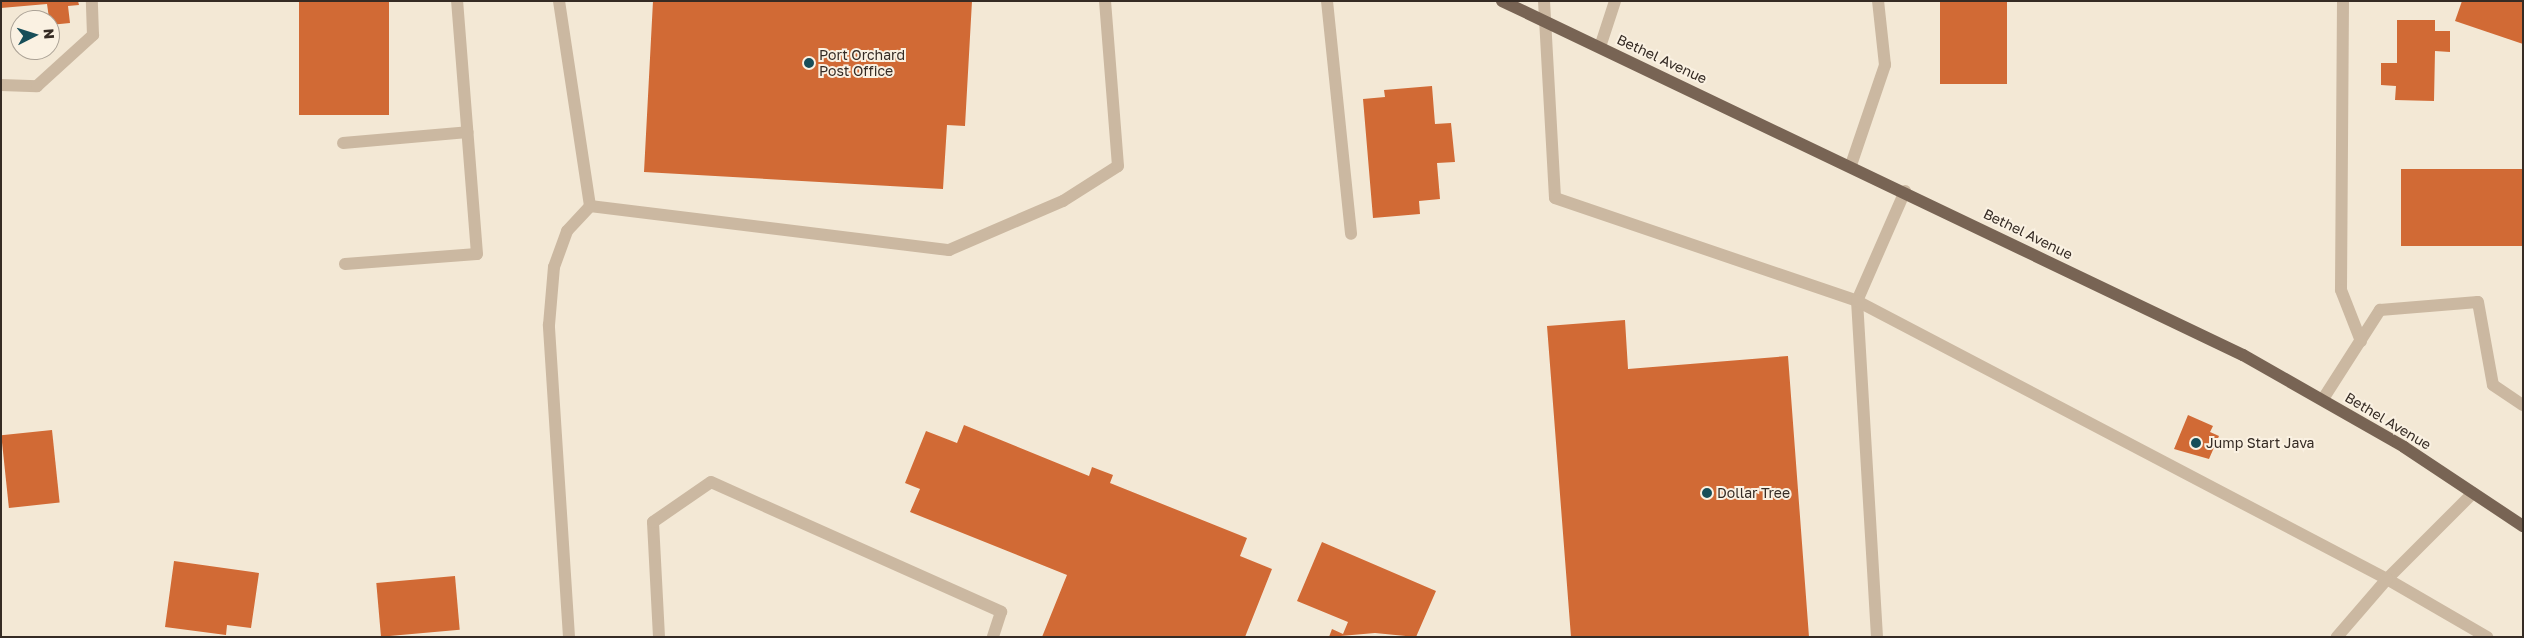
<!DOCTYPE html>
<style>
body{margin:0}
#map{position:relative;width:2524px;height:638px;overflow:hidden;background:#f3e8d5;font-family:"Golos Text",sans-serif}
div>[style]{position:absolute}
.building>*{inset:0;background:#d16a35;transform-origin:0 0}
.minor>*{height:12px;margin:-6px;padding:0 6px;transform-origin:6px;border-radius:6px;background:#cbb8a1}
.major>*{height:12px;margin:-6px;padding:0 6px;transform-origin:6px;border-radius:6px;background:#786454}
.dots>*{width:14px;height:14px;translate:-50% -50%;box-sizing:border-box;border:2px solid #faf1e2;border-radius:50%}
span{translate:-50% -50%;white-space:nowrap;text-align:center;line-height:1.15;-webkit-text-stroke:4px #faf1e2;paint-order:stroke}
.poi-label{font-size:14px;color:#352b24}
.left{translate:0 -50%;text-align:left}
.street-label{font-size:14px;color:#352b24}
.frame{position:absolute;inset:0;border:2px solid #352b24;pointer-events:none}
.north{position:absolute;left:10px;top:10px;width:50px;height:50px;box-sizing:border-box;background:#faf1e2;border:1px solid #aba296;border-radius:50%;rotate:85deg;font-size:14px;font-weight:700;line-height:20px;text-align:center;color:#352b24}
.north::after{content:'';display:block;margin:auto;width:18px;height:22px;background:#174e59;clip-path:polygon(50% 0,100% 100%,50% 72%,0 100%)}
</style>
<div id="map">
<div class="building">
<i style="clip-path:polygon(1px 1px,78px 1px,79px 5px,68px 6px,70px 23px,50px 25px,47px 4px,1px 8px)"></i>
<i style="left:299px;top:1px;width:90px;height:114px"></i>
<i style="clip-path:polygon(653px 1px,972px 1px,965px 126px,947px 125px,943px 189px,644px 172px)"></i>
<i style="left:1940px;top:1px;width:67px;height:83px"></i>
<i style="clip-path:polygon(2462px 1px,2523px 1px,2523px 44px,2455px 21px)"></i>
<i style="clip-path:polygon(2397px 20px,2435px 20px,2435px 31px,2450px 31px,2450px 52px,2435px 51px,2434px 101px,2395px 100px,2396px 86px,2381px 85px,2381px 63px,2397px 63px)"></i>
<i style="clip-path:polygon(1432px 86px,1435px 124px,1451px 123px,1455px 162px,1437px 163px,1440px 199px,1419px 201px,1420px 214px,1373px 218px,1363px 99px,1385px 97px,1384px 90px)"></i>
<i style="left:2523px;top:169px;width:77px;height:122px;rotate:90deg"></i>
<i style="clip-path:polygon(1625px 320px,1628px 369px,1788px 356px,1809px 637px,1571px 637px,1547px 326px)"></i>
<i style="clip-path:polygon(2188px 415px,2213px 426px,2210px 432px,2219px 436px,2209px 459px,2174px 449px)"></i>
<i style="clip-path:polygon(964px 425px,1089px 476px,1092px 467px,1113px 475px,1110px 483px,1247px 538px,1240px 556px,1272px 569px,1245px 637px,1042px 637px,1067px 575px,910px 512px,920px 489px,905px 483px,926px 431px,957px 443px)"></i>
<i style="left:52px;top:430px;width:73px;height:51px;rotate:84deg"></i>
<i style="clip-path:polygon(1322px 542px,1436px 591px,1416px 637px,1375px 633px,1329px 637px,1332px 629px,1343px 634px,1348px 622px,1297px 601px)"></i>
<i style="clip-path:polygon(174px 561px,259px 573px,251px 628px,227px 625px,226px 635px,165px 627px)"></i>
<i style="left:455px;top:576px;width:54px;height:79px;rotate:85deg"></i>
</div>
<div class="minor">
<i style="left:559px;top:1px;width:207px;rotate:81.4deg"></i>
<i style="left:590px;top:206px;width:362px;rotate:7deg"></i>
<i style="left:949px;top:250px;width:124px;rotate:-23.3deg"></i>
<i style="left:1063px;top:201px;width:65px;rotate:-32.5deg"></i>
<i style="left:1118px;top:166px;width:166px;rotate:-94.5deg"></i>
<i style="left:1327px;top:1px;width:234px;rotate:84.1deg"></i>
<i style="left:1544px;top:1px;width:197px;rotate:86.8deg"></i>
<i style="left:1555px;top:198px;width:319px;rotate:18.8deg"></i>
<i style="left:1857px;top:301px;width:120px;rotate:-66.4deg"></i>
<i style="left:2343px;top:1px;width:289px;rotate:90.4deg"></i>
<i style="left:2341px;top:290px;width:55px;rotate:68.6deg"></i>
<i style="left:1600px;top:47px;width:48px;rotate:-71.9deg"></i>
<i style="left:1px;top:85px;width:36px;rotate:2deg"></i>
<i style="left:37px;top:86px;width:76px;rotate:-42.3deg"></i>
<i style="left:93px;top:35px;width:34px;rotate:-92deg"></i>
<i style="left:343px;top:143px;width:125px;rotate:-5deg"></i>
<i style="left:1851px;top:165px;width:106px;rotate:-71.2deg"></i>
<i style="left:1885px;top:65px;width:64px;rotate:-96.2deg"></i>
<i style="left:345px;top:264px;width:132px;rotate:-4.3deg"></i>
<i style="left:477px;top:254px;width:254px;rotate:-94.5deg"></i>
<i style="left:2323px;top:399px;width:106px;rotate:-57.4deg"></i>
<i style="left:2380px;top:310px;width:98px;rotate:-4.7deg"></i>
<i style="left:2478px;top:302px;width:84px;rotate:79.8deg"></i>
<i style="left:2493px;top:385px;width:36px;rotate:34deg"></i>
<i style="left:2473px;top:493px;width:122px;rotate:135deg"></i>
<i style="left:2387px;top:579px;width:116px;rotate:30.1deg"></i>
<i style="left:569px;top:637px;width:313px;rotate:-93.7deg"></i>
<i style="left:549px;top:325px;width:58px;rotate:-85.1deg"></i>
<i style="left:554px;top:267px;width:38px;rotate:-70deg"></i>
<i style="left:567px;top:231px;width:34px;rotate:-47deg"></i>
<i style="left:659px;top:637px;width:115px;rotate:-93deg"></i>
<i style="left:653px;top:522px;width:70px;rotate:-34.6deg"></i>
<i style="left:711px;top:482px;width:318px;rotate:24.1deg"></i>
<i style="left:1001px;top:612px;width:26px;rotate:108deg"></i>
<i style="left:1877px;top:637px;width:337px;rotate:-93.4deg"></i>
<i style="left:1857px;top:301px;width:598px;rotate:27.68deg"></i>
<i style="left:2387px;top:579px;width:77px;rotate:130.8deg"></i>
</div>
<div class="major">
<i style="left:1502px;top:1px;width:821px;rotate:25.54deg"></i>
<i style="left:2243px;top:355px;width:185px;rotate:29.7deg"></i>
<i style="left:2404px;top:447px;width:143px;rotate:33.6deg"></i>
</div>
<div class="dots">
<i style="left:809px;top:63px;background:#174e59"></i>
<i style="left:2196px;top:443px;background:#174e59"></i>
<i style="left:1707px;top:493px;background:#174e59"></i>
</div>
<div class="poi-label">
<span class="left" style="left:819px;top:63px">Port Orchard<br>Post Office</span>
<span class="left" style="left:2206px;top:443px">Jump Start Java</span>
<span class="left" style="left:1717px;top:493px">Dollar Tree</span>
</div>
<div class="street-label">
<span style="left:1662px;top:59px;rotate:25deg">Bethel Avenue</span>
<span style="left:2028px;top:234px;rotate:26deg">Bethel Avenue</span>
<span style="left:2388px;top:421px;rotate:31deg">Bethel Avenue</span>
</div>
<div class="frame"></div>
<div class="north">N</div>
</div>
